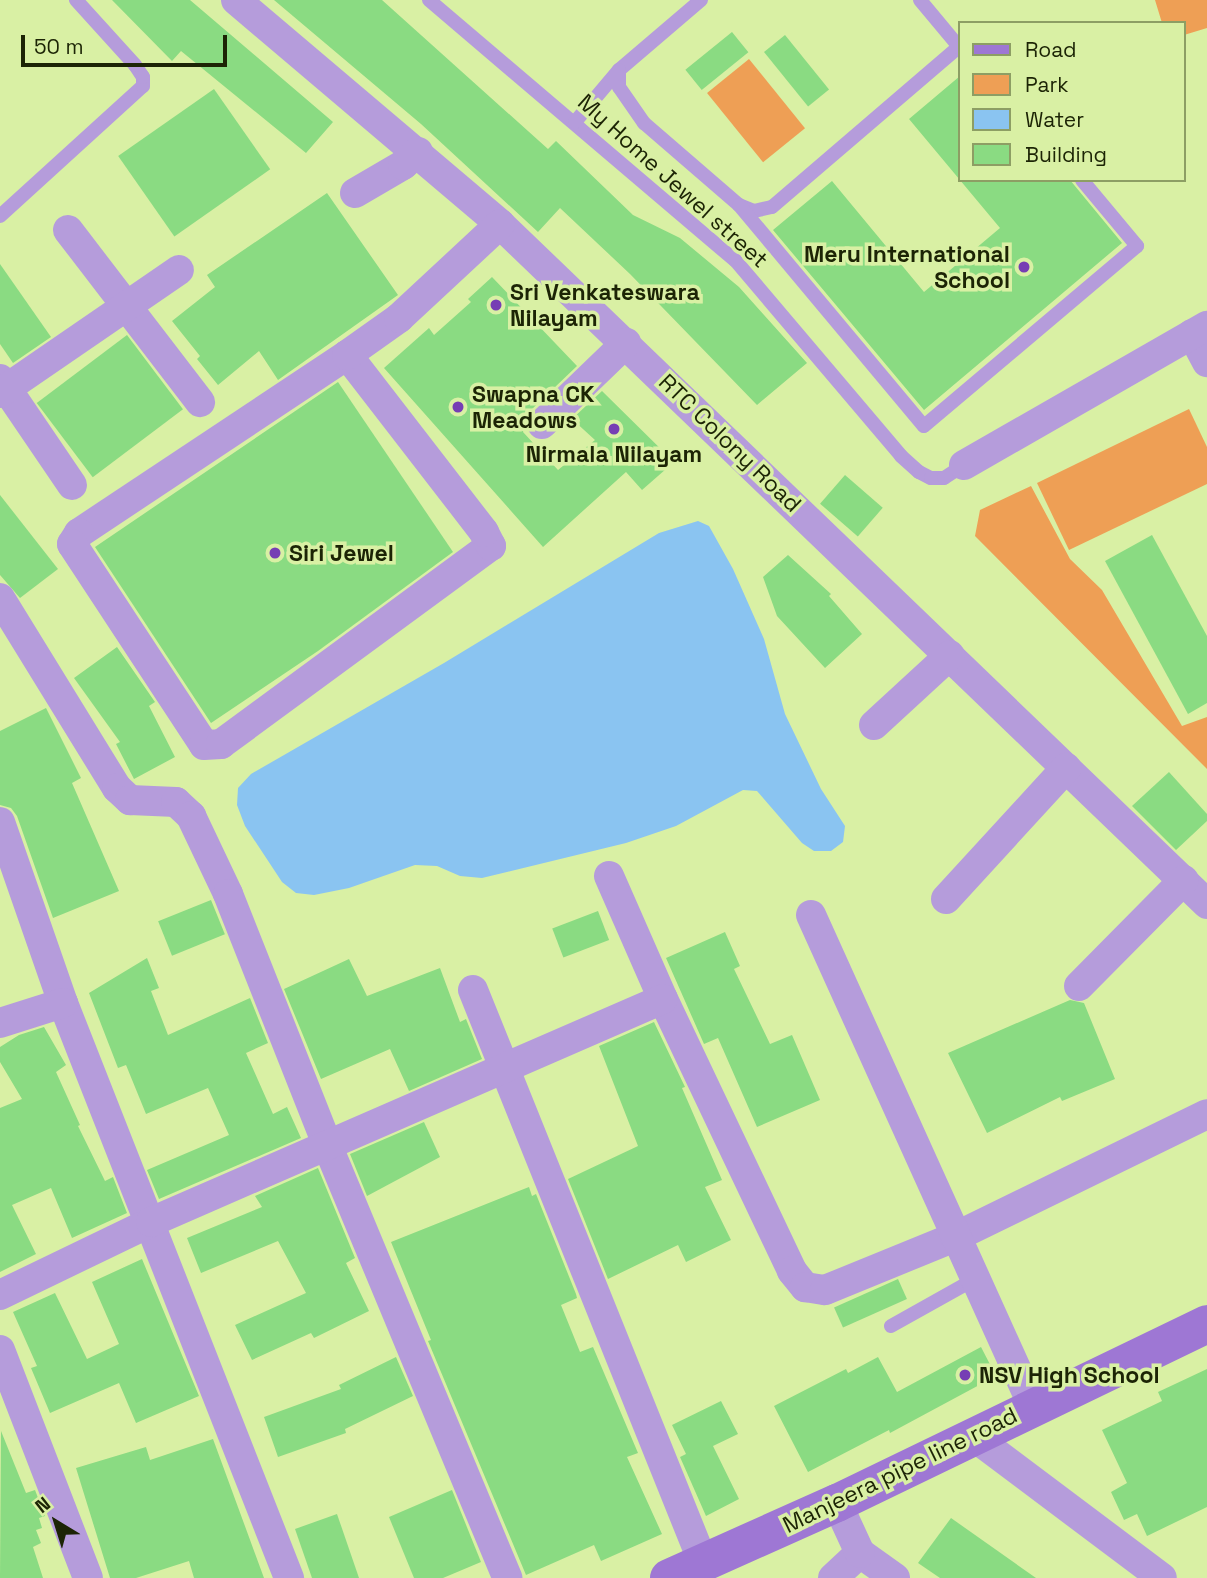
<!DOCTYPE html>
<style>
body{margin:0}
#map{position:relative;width:1207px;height:1578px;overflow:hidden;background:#d9f0a4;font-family:"Space Grotesk",sans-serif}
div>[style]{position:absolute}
.green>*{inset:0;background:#ee9f55;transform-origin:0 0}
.water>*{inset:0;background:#8ac4f1}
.building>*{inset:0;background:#8adb82;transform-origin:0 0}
.service>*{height:14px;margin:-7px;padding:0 7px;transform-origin:7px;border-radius:7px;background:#b59cdb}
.minor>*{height:30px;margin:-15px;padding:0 15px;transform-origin:15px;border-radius:15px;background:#b59cdb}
.secondary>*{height:38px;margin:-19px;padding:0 19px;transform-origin:19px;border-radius:19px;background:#9e77d4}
.dots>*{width:19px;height:19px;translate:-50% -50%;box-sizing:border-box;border:4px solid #d9f0a4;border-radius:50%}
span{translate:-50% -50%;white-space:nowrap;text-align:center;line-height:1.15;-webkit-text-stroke:7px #d9f0a4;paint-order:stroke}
.street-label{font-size:23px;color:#1c2405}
.poi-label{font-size:23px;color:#1c2405;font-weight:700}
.right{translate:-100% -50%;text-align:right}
.left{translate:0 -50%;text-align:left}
.legend{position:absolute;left:958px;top:21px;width:228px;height:161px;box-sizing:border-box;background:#d9f0a4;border:2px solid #8d9e64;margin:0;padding:9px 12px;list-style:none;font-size:21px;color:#1c2405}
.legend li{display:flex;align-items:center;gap:14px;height:35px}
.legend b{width:35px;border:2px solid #8d9e64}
.north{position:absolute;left:21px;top:1487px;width:70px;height:70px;-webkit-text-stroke:5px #d9f0a4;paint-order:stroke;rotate:322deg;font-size:19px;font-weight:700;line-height:28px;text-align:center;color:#1c2405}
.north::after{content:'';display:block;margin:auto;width:24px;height:32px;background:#1c2405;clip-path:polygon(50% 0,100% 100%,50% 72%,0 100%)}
.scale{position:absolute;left:21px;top:35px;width:206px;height:32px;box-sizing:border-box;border:4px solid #1c2405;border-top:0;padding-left:9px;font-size:21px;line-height:24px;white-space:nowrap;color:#1c2405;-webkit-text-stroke:5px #d9f0a4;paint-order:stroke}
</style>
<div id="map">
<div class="green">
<i style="clip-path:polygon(1155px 0,1207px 0,1207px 28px,1184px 35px,1184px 23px,1162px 23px)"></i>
<i style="left:749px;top:59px;width:89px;height:54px;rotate:51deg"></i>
<i style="clip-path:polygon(1189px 409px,1207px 447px,1207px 484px,1069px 550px,1037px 483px)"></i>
<i style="clip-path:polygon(1031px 486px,1070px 559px,1102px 590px,1182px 726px,1207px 717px,1207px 769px,975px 536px,980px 510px)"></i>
</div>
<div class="water">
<i style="clip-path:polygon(698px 521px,709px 526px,733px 569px,764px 639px,785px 714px,821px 789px,845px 826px,843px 842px,831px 851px,814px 851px,802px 843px,757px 791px,743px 790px,676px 826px,626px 843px,482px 878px,460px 876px,437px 866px,415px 865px,349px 888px,314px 895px,296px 893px,282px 882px,245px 826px,237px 805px,238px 788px,251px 774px,444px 663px,659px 533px)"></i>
</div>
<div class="building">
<i style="clip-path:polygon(112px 0,190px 0,333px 122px,306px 153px,181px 51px,172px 61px)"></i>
<i style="clip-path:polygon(274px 0,382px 0,548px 149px,556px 141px,633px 215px,680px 238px,739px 287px,807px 363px,757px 405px,630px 274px,560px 208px,538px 232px,421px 124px)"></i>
<i style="left:732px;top:32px;width:26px;height:60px;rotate:51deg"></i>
<i style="left:785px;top:35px;width:70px;height:27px;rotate:51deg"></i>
<i style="clip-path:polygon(960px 76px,960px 180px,1070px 180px,1122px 243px,924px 410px,773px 230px,832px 181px,924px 292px,1000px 228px,909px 119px)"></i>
<i style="left:214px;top:89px;width:98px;height:117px;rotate:55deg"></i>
<i style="clip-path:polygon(327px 193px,398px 295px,278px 380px,259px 351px,218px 385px,197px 359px,200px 356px,172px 321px,215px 287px,207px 275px)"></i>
<i style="clip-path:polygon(0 264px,51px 337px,13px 363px,0 344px)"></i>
<i style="clip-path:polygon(492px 277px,577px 366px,530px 411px,523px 432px,558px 470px,595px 440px,572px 419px,602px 391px,674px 462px,642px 490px,626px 472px,543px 547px,384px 368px,429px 328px,434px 335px,471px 302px,468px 299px)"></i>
<i style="left:127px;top:335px;width:93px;height:113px;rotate:53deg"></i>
<i style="clip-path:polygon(338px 382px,453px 552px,318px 651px,211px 723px,95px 547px)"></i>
<i style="left:845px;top:475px;width:50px;height:38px;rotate:41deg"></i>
<i style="clip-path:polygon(0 495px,58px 569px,20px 598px,0 575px)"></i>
<i style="clip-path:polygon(1152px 535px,1207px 636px,1207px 703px,1188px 714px,1105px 561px)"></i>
<i style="clip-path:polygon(788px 555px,831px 594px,829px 596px,862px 634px,825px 668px,777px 616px,763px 577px)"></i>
<i style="clip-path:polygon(117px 647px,155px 702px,149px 706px,175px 757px,134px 779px,116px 744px,120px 742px,74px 678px)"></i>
<i style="clip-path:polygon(46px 708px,81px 778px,72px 783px,119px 891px,53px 918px,17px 816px,11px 808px,0 805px,0 731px)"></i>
<i style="clip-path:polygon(1169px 772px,1207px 814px,1207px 821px,1176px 850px,1132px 806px)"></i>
<i style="left:211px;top:900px;width:37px;height:57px;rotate:68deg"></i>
<i style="left:598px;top:911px;width:31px;height:49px;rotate:69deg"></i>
<i style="clip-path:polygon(725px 932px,740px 966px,734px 969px,770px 1044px,792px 1035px,820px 1100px,757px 1127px,718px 1038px,704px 1044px,666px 958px)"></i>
<i style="clip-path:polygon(147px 958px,159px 988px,151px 991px,168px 1035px,250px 998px,268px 1043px,246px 1053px,273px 1114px,287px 1107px,301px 1138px,159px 1199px,147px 1170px,229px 1135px,208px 1088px,146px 1114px,126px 1065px,118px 1068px,89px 993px)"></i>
<i style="clip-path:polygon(349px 959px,367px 996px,440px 968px,460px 1022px,466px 1019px,482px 1059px,409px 1091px,390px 1049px,321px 1079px,284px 989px)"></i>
<i style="clip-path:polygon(1070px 1000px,1084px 1003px,1115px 1079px,1062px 1101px,1060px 1097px,987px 1133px,948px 1053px)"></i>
<i style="clip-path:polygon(654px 1022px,685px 1087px,682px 1088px,722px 1180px,705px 1187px,731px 1240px,686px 1262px,678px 1245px,608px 1279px,568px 1179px,638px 1146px,599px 1046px)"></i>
<i style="clip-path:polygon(44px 1027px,66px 1065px,56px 1072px,80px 1125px,78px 1126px,105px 1181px,113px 1177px,127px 1213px,72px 1238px,51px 1188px,12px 1205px,36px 1254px,0 1272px,0 1108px,22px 1099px,0 1062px,0 1047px,19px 1035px)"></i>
<i style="clip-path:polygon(424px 1122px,440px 1157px,367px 1196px,350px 1154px)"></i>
<i style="clip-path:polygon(318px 1168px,355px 1258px,346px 1263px,369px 1311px,314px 1338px,311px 1333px,252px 1360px,235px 1325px,306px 1293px,278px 1241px,201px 1273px,187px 1238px,262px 1207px,255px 1196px)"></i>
<i style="clip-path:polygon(529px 1187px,532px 1196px,536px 1194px,576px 1294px,577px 1298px,561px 1305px,580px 1352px,593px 1347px,638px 1453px,627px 1457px,662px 1534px,601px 1561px,594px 1545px,526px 1575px,428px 1341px,431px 1340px,391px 1242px)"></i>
<i style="clip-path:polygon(142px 1259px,199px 1396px,136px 1423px,119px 1383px,50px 1413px,31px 1368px,37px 1366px,13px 1312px,55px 1293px,87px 1359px,119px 1344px,92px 1282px)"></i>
<i style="left:898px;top:1279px;width:22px;height:70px;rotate:66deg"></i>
<i style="clip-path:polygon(981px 1347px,996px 1376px,890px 1433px,889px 1430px,808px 1472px,774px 1406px,846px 1369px,848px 1373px,878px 1357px,897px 1392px)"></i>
<i style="clip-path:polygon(396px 1357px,413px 1396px,345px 1429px,346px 1433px,278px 1457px,264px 1417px,341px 1389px,339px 1385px)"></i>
<i style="clip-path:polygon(1207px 1369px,1207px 1507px,1147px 1536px,1137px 1514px,1124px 1520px,1111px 1492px,1127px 1483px,1102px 1430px,1162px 1401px,1158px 1392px)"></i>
<i style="clip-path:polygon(721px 1401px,738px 1434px,713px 1446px,739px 1499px,706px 1516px,680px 1457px,686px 1454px,672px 1425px)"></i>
<i style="clip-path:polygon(1px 1431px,26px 1493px,35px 1490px,45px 1516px,39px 1518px,42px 1528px,36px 1530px,41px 1543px,33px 1547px,43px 1578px,0 1578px)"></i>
<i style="clip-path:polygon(213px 1439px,264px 1578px,194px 1578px,189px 1561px,136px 1578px,110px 1578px,76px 1468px,146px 1447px,150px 1460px)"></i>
<i style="clip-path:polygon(452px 1490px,481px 1562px,443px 1578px,414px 1578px,389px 1517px)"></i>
<i style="clip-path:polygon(337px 1514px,359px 1578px,312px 1578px,295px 1529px)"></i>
<i style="clip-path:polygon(951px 1518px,1036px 1578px,940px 1578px,918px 1563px)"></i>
</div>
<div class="service">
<i style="left:429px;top:0;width:402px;rotate:40.4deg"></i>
<i style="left:735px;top:260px;width:257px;rotate:49.7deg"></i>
<i style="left:901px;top:456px;width:24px;rotate:42deg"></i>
<i style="left:919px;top:472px;width:13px;rotate:27deg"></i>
<i style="left:931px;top:478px;width:13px"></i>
<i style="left:944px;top:478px;width:24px;rotate:-33deg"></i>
<i style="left:701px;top:0;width:108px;rotate:139.5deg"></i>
<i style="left:619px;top:70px;width:17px;rotate:90deg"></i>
<i style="left:619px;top:87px;width:44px;rotate:55.2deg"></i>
<i style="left:644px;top:123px;width:125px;rotate:40.8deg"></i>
<i style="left:739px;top:205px;width:16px;rotate:22deg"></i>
<i style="left:754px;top:211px;width:18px;rotate:-13deg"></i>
<i style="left:772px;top:207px;width:246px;rotate:-40.6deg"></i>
<i style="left:920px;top:0;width:62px;rotate:50.2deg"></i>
<i style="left:575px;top:122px;width:68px;rotate:-49.8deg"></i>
<i style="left:739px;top:205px;width:288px;rotate:50.1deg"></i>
<i style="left:924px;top:426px;width:279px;rotate:-40.2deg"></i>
<i style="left:1137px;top:246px;width:86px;rotate:-129.8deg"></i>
<i style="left:0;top:216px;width:193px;rotate:-42.3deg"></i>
<i style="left:143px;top:86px;width:9px;rotate:-90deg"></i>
<i style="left:143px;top:77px;width:14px;rotate:-124deg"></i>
<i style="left:135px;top:65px;width:88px;rotate:-132.2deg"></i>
<i style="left:891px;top:1326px;width:96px;rotate:-29.2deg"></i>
</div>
<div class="minor">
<i style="left:236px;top:0;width:346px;rotate:40.3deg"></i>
<i style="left:500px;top:224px;width:981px;rotate:43.88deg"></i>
<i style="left:355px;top:193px;width:56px;rotate:-30.3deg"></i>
<i style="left:403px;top:165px;width:20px;rotate:-41deg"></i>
<i style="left:68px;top:230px;width:217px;rotate:52.5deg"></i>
<i style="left:1192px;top:334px;width:32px;rotate:62deg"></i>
<i style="left:347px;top:355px;width:322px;rotate:146.4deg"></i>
<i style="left:79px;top:533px;width:13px;rotate:122deg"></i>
<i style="left:72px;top:544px;width:240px;rotate:56.7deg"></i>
<i style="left:204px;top:745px;width:17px;rotate:-3deg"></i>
<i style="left:221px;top:744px;width:335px;rotate:-36.3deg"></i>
<i style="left:491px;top:546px;width:16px;rotate:-117deg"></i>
<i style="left:484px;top:532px;width:224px;rotate:-127.7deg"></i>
<i style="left:347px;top:355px;width:64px;rotate:-35.4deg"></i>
<i style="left:399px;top:318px;width:138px;rotate:-42.9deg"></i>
<i style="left:0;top:379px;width:128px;rotate:55.8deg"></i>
<i style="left:0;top:393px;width:217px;rotate:-34.5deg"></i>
<i style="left:542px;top:424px;width:117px;rotate:-44deg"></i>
<i style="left:964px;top:465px;width:280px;rotate:-29.8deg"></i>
<i style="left:0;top:598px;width:223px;rotate:58.4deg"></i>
<i style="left:117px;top:788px;width:18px;rotate:43deg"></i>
<i style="left:130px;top:800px;width:46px;rotate:2.5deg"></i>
<i style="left:176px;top:802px;width:21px;rotate:43deg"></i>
<i style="left:191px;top:816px;width:86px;rotate:64.6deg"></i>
<i style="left:228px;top:894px;width:272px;rotate:68.4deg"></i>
<i style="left:328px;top:1147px;width:467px;rotate:67.4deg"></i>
<i style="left:874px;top:725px;width:103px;rotate:-42.6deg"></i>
<i style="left:0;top:822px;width:192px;rotate:70.8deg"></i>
<i style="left:63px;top:1003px;width:618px;rotate:68.54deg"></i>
<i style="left:609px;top:876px;width:134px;rotate:66.3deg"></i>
<i style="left:663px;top:999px;width:301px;rotate:64.6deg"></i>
<i style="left:792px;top:1271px;width:21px;rotate:51deg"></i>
<i style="left:805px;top:1287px;width:20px;rotate:9deg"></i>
<i style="left:825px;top:1290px;width:140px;rotate:-22.2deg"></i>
<i style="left:955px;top:1237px;width:280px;rotate:-26deg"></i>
<i style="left:946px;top:899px;width:178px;rotate:-47.5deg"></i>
<i style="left:811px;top:915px;width:539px;rotate:65.67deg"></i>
<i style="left:1079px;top:986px;width:149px;rotate:-45.3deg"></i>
<i style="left:473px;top:990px;width:617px;rotate:68.1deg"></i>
<i style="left:0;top:1023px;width:66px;rotate:-17.6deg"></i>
<i style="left:0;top:1295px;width:168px;rotate:-25.8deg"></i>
<i style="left:151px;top:1222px;width:558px;rotate:-23.54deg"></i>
<i style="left:0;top:1350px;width:244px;rotate:68.9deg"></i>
<i style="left:973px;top:1436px;width:236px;rotate:36.9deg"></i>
<i style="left:860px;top:1553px;width:43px;rotate:35.5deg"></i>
<i style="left:833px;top:1578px;width:37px;rotate:-43deg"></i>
<i style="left:860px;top:1553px;width:55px;rotate:-114.7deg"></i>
</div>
<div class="secondary">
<i style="left:669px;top:1578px;width:184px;rotate:-24.1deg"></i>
<i style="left:837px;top:1503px;width:411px;rotate:-25.8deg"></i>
</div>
<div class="dots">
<i style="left:1024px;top:267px;background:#763eb4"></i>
<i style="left:496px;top:305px;background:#763eb4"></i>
<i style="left:458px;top:407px;background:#763eb4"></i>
<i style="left:614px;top:429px;background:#763eb4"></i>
<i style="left:275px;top:553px;background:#763eb4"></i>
<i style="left:965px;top:1375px;background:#763eb4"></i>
</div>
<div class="street-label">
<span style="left:673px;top:181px;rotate:42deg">My Home Jewel street</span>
<span style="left:730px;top:443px;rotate:44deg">RTC Colony Road</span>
<span style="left:900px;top:1470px;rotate:-26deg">Manjeera pipe line road</span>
</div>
<div class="poi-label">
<span class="right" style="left:1010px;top:267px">Meru International<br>School</span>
<span class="left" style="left:510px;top:305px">Sri Venkateswara<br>Nilayam</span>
<span class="left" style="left:472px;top:407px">Swapna CK<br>Meadows</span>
<span style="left:614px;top:454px">Nirmala Nilayam</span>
<span class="left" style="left:289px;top:553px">Siri Jewel</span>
<span class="left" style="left:979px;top:1375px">NSV High School</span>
</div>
<ul class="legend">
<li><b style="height:9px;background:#9e77d4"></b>Road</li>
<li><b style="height:19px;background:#ee9f55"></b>Park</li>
<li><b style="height:19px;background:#8ac4f1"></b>Water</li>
<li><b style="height:19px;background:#8adb82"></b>Building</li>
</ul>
<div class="north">N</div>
<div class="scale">50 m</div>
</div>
